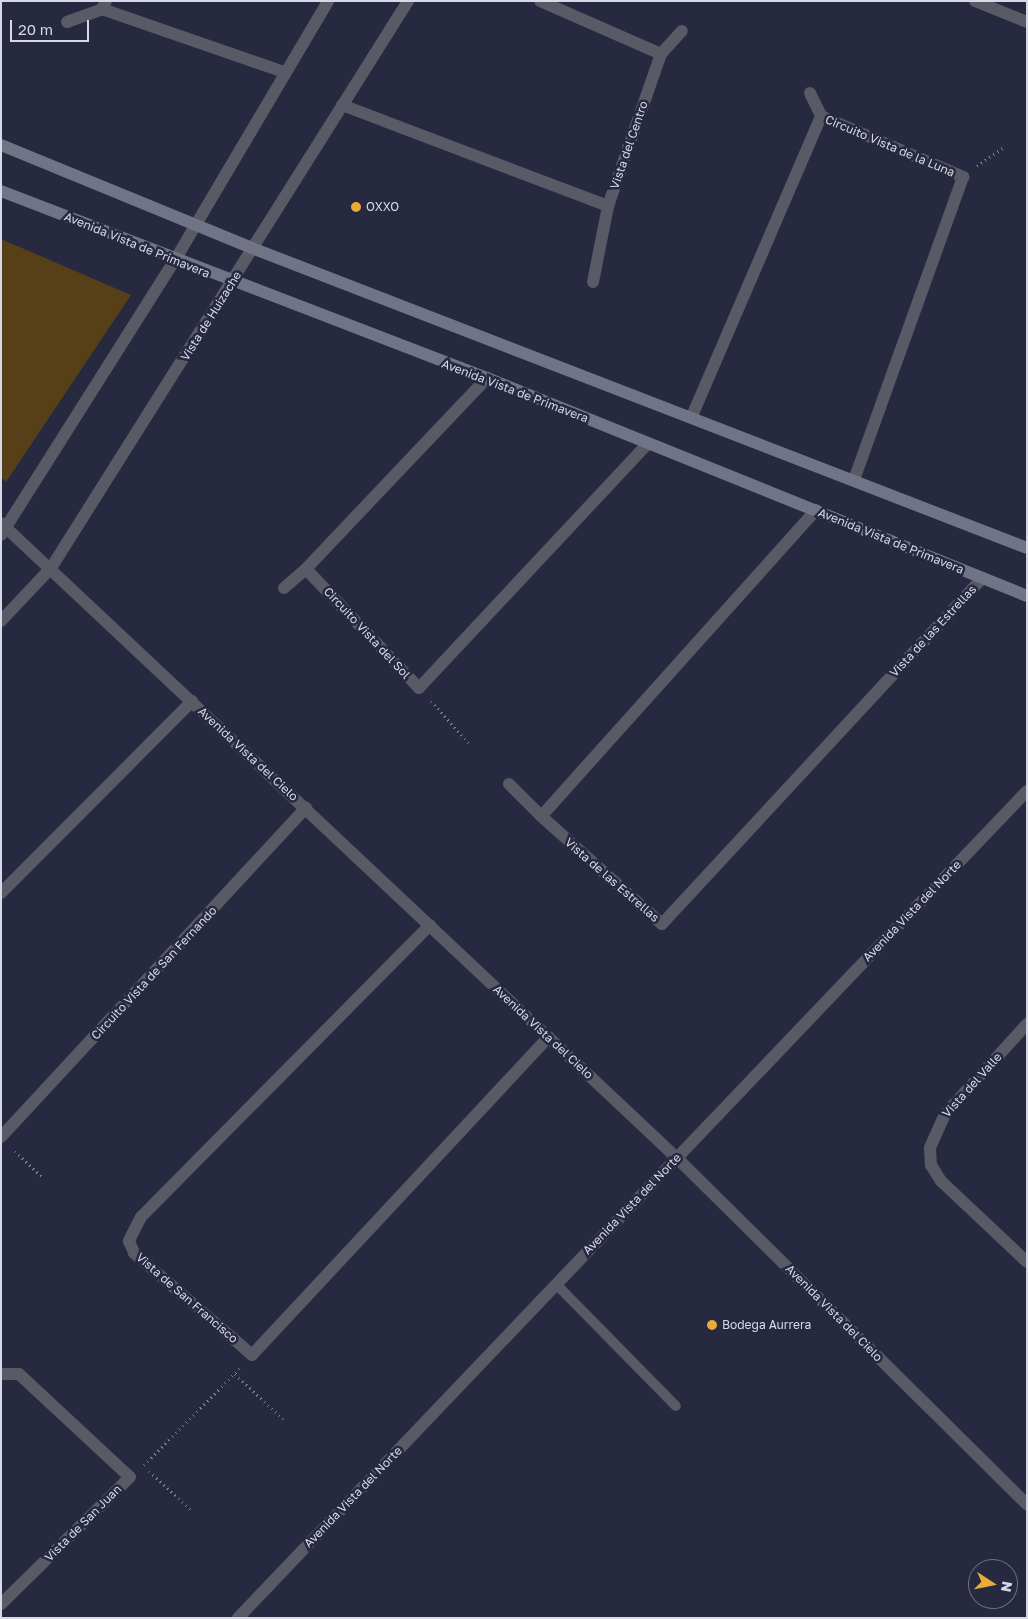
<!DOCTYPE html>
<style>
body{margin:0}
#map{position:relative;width:1028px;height:1619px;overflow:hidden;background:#26293f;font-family:"Golos Text",sans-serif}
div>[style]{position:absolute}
.green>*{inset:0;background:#573f17}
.path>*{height:3px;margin-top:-1.5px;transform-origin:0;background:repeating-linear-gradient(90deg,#7c7f91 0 1px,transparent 0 5px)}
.service>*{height:10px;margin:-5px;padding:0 5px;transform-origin:5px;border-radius:5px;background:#585a65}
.minor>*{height:12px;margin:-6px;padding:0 6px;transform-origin:6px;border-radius:6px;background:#585a65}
.secondary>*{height:12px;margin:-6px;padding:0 6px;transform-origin:6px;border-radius:6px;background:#717486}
.dots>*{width:14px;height:14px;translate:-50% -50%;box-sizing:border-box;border:2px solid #26293f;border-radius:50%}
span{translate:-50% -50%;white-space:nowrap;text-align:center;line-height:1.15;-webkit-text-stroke:5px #26293f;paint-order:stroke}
.street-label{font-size:12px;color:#d7d9e8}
.poi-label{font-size:12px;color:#d7d9e8}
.left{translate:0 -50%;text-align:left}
.frame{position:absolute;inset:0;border:2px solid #d7d9e8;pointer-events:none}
.north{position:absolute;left:968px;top:1559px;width:50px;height:50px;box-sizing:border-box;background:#26293f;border:1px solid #6d6f83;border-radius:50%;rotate:101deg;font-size:14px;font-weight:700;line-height:20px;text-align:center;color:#d7d9e8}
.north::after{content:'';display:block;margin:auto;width:18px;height:22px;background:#eaaa38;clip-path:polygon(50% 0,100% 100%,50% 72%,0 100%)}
.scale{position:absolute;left:10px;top:20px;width:79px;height:22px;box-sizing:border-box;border:2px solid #d7d9e8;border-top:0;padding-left:6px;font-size:15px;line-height:18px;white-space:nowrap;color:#d7d9e8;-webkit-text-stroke:4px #26293f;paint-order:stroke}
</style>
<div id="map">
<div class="green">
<i style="clip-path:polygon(1px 239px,131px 295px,6px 482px,1px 477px)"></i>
</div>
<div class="path">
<i style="left:977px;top:166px;width:33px;rotate:-35deg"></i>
<i style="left:431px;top:701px;width:57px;rotate:47.9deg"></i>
<i style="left:15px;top:1151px;width:37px;rotate:44deg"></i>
<i style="left:235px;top:1374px;width:66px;rotate:43.2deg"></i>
<i style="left:144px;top:1465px;width:136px;rotate:-45.3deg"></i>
<i style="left:149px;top:1471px;width:59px;rotate:42.9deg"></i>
</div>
<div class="service">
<i style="left:556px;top:1284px;width:171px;rotate:45.5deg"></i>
</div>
<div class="minor">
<i style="left:106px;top:1px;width:9px;rotate:117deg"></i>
<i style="left:102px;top:9px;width:193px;rotate:19.1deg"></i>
<i style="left:975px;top:1px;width:56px;rotate:22deg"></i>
<i style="left:67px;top:22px;width:37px;rotate:-20deg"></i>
<i style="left:661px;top:54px;width:31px;rotate:-48deg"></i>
<i style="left:810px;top:93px;width:25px;rotate:64deg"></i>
<i style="left:342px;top:105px;width:285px;rotate:20.8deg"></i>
<i style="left:608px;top:206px;width:161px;rotate:-70.8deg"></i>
<i style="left:661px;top:54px;width:132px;rotate:-156.3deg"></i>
<i style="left:593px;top:282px;width:77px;rotate:-78.8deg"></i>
<i style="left:487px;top:378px;width:263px;rotate:133.5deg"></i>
<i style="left:306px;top:569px;width:164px;rotate:46.5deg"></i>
<i style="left:419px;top:688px;width:335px;rotate:-46.9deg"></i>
<i style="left:692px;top:416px;width:327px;rotate:-66.7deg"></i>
<i style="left:821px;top:116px;width:155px;rotate:23.2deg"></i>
<i style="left:963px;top:177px;width:322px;rotate:109.8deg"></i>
<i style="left:816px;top:510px;width:411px;rotate:131.9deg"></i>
<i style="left:541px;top:816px;width:162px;rotate:41.8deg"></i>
<i style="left:662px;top:924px;width:471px;rotate:-47.2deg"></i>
<i style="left:1px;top:523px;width:926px;rotate:43.21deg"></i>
<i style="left:676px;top:1157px;width:494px;rotate:44.7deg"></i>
<i style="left:1px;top:535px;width:325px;rotate:-57.7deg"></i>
<i style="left:175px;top:260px;width:301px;rotate:-59.4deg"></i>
<i style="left:284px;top:588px;width:29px;rotate:-41deg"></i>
<i style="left:1px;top:621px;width:73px;rotate:-46.7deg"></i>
<i style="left:51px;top:568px;width:670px;rotate:-57.8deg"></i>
<i style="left:509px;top:784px;width:45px;rotate:45deg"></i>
<i style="left:1px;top:893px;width:271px;rotate:-45.1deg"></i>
<i style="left:430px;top:925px;width:411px;rotate:134.7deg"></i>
<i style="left:141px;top:1217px;width:27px;rotate:117deg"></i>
<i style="left:129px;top:1241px;width:13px;rotate:67deg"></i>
<i style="left:134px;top:1253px;width:156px;rotate:40.8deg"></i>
<i style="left:252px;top:1355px;width:435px;rotate:-47deg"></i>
<i style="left:1027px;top:1024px;width:122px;rotate:132.3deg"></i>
<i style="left:945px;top:1114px;width:37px;rotate:114deg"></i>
<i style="left:930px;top:1148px;width:17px;rotate:87deg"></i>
<i style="left:931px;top:1165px;width:19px;rotate:58deg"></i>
<i style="left:941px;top:1181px;width:118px;rotate:43.3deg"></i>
<i style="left:1px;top:1137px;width:449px;rotate:-47.2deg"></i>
<i style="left:1px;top:1374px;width:18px"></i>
<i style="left:19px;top:1374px;width:151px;rotate:42.9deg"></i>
<i style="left:130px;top:1477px;width:181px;rotate:135.4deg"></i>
<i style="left:238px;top:1618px;width:1143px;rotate:-46.35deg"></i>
</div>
<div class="secondary">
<i style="left:1px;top:145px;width:271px;rotate:22.3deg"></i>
<i style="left:252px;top:248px;width:831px;rotate:21.16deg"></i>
<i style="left:1px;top:191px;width:521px;rotate:21.05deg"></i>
<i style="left:487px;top:378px;width:582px;rotate:21.98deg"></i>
</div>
<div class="dots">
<i style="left:356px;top:207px;background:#eaaa38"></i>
<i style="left:712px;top:1325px;background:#eaaa38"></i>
</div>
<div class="street-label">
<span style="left:629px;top:145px;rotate:-71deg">Vista del Centro</span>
<span style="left:890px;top:146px;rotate:23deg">Circuito Vista de la Luna</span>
<span style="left:137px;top:245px;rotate:22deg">Avenida Vista de Primavera</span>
<span style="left:211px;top:316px;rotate:-58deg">Vista de Huizache</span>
<span style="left:515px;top:391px;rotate:21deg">Avenida Vista de Primavera</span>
<span style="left:891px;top:541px;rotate:22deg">Avenida Vista de Primavera</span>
<span style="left:933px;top:631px;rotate:-47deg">Vista de las Estrellas</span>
<span style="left:367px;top:633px;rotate:47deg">Circuito Vista del Sol</span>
<span style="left:248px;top:754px;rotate:43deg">Avenida Vista del Cielo</span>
<span style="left:612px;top:880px;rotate:41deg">Vista de las Estrellas</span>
<span style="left:912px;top:911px;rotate:-46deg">Avenida Vista del Norte</span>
<span style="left:154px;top:973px;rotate:-47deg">Circuito Vista de San Fernando</span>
<span style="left:543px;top:1032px;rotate:43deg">Avenida Vista del Cielo</span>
<span style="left:972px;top:1085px;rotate:-48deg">Vista del Valle</span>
<span style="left:632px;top:1204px;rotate:-46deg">Avenida Vista del Norte</span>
<span style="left:187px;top:1298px;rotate:41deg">Vista de San Francisco</span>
<span style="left:834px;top:1313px;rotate:45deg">Avenida Vista del Cielo</span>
<span style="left:353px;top:1497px;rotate:-46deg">Avenida Vista del Norte</span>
<span style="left:83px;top:1523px;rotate:-45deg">Vista de San Juan</span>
</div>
<div class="poi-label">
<span class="left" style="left:366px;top:207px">OXXO</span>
<span class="left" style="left:722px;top:1325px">Bodega Aurrera</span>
</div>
<div class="frame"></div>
<div class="north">N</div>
<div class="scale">20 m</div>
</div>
